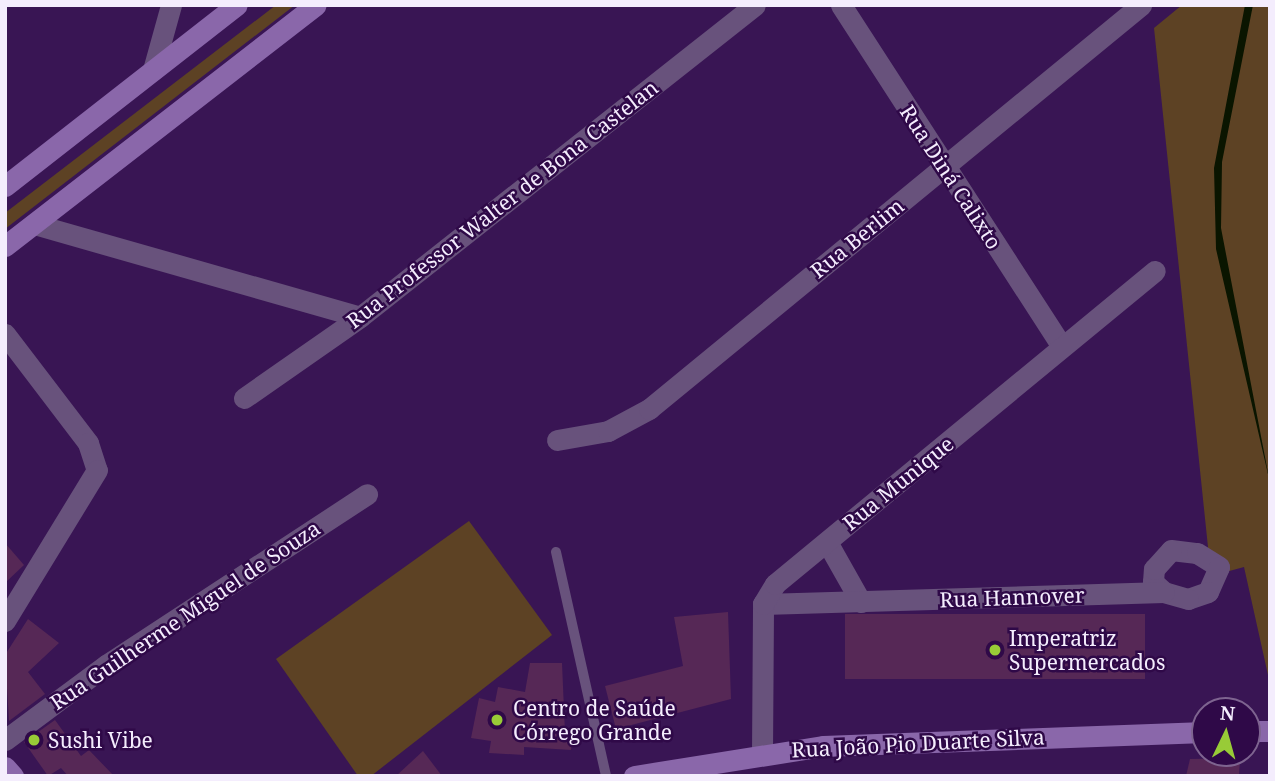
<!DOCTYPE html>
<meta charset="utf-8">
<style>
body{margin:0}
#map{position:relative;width:1275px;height:781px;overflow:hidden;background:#391554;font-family:"Noto Serif",serif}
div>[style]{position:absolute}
.green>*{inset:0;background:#5d4224}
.water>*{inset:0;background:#0a1500}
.building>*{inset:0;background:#562856;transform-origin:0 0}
.lane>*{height:10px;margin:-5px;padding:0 5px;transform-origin:5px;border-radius:5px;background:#68527c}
.street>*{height:21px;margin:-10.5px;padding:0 10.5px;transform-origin:10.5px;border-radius:10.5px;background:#68527c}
.secondary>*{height:21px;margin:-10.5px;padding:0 10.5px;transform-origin:10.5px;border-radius:10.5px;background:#8a67aa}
.dots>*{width:19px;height:19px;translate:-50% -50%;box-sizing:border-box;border:4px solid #2f0948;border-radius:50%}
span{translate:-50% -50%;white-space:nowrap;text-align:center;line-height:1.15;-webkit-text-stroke:5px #2f0948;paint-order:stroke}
.street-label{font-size:21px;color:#f4edfd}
.poi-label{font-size:21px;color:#f4edfd}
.left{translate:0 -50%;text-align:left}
.frame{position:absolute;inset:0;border:7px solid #f4edfd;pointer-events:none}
.north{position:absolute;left:1191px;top:697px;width:70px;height:70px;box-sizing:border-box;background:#2f0948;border:2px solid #7e6490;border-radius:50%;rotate:5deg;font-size:19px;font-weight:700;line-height:28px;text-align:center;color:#f4edfd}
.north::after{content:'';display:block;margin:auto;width:24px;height:32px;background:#98cb37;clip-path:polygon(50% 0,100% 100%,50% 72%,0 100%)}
</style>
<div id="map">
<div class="green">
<i style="clip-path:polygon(276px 5px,295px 5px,5px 229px,5px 213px)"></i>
<i style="clip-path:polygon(1182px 5px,1270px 5px,1270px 684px,1244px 567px,1211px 576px,1154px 28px)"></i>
<i style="clip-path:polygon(469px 521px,552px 635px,371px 776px,358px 776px,276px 659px)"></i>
</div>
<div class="water">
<i style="clip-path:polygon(1245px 5px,1253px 5px,1222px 162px,1221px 228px,1270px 483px,1216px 249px,1214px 168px)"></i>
</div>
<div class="building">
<i style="clip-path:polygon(5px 543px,24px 565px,5px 583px)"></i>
<i style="clip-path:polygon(728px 612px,731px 699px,616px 729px,605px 686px,683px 666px,674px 617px)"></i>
<i style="left:1145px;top:614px;width:65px;height:300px;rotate:90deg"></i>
<i style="clip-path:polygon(28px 619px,59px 643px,28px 672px,45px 694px,9px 721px,5px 655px)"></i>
<i style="clip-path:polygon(530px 663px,562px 663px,565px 733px,573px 737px,571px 750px,524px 747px,524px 755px,489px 753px,491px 741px,471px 738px,479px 698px,495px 702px,498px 687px,525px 692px)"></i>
<i style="clip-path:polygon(55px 720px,81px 756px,89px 750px,114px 776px,68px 776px,61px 768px,48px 776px,24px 742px)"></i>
<i style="clip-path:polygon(423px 751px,442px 776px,396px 776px)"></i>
<i style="clip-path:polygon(1240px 758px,1239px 776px,1186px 776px,1190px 759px)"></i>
</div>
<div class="lane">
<i style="left:556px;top:552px;width:230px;rotate:77.4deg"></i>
</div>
<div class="street">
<i style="left:841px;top:5px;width:407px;rotate:57.1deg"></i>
<i style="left:153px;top:70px;width:67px;rotate:-74.5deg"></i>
<i style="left:34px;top:224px;width:339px;rotate:15.9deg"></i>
<i style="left:5px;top:334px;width:137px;rotate:52.7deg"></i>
<i style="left:88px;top:443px;width:28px;rotate:72deg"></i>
<i style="left:97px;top:470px;width:177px;rotate:121.4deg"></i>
<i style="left:244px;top:398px;width:141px;rotate:-34.9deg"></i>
<i style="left:360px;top:317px;width:503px;rotate:-38.3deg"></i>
<i style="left:557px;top:440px;width:52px;rotate:-10deg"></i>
<i style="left:608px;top:431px;width:47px;rotate:-28.2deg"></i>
<i style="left:649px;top:409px;width:637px;rotate:-39.39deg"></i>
<i style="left:827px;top:542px;width:69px;rotate:60.5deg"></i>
<i style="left:1171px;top:550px;width:26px;rotate:7deg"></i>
<i style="left:1197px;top:553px;width:26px;rotate:32deg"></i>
<i style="left:1219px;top:567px;width:27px;rotate:114deg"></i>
<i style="left:1208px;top:592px;width:21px;rotate:161deg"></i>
<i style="left:1188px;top:599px;width:25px;rotate:-164deg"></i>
<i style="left:1164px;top:592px;width:15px;rotate:-138deg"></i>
<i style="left:1153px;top:582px;width:13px;rotate:-86deg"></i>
<i style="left:1154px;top:569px;width:25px;rotate:-48deg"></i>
<i style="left:763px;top:604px;width:401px;rotate:-1.7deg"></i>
<i style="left:5px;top:740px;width:126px;rotate:-36.6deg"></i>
<i style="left:106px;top:665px;width:312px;rotate:-33.2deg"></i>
<i style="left:762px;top:753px;width:149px;rotate:-89.6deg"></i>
<i style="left:763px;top:604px;width:23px;rotate:-59deg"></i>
<i style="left:775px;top:584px;width:492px;rotate:-39.5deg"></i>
</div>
<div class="secondary">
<i style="left:5px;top:186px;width:294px;rotate:-38deg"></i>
<i style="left:5px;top:246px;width:393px;rotate:-37.8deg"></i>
<i style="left:1247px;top:731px;width:23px"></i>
<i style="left:5px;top:767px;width:12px;rotate:48deg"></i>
<i style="left:634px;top:776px;width:191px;rotate:-9deg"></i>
<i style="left:823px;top:746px;width:382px;rotate:-2.1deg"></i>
</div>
<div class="dots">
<i style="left:995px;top:650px;background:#98cb37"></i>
<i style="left:497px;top:720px;background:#98cb37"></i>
<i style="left:34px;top:740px;background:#98cb37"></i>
</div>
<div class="street-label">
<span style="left:951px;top:177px;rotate:57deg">Rua Diná Calixto</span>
<span style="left:502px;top:204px;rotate:-38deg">Rua Professor Walter de Bona Castelan</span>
<span style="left:857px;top:238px;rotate:-39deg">Rua Berlim</span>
<span style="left:898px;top:483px;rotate:-39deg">Rua Munique</span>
<span style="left:1012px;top:597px;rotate:-2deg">Rua Hannover</span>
<span style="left:185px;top:615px;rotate:-34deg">Rua Guilherme Miguel de Souza</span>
<span style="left:918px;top:743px;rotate:-3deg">Rua João Pio Duarte Silva</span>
</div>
<div class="poi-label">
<span class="left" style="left:1009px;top:650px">Imperatriz<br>Supermercados</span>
<span class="left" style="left:513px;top:720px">Centro de Saúde<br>Córrego Grande</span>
<span class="left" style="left:48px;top:740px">Sushi Vibe</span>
</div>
<div class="frame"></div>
<div class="north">N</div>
</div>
